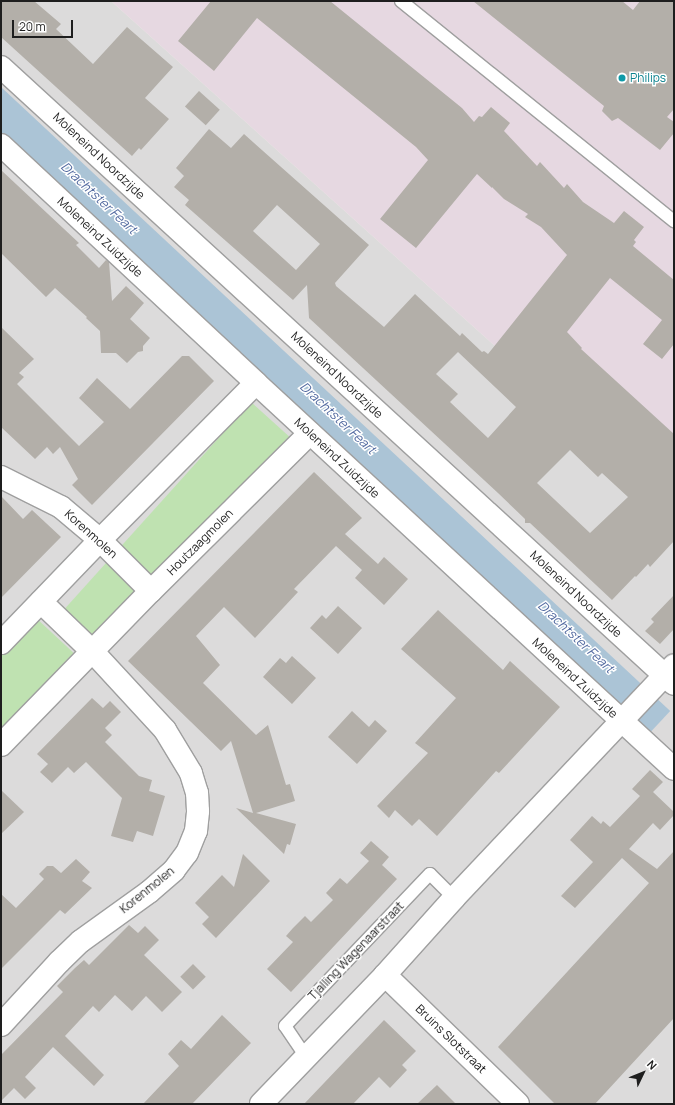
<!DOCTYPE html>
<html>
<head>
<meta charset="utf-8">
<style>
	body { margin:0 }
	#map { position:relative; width:675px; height:1105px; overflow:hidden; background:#eeede6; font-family:Manrope,sans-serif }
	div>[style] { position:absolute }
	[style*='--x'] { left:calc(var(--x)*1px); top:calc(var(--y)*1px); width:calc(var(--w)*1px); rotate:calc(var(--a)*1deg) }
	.residential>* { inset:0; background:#dcdbdb }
	.industrial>* { inset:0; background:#e6d8e1 }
	.grass>* { inset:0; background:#bfe2b1; transform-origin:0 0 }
	.water>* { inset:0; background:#abc4d6; transform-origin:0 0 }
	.building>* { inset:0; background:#b3afa9; transform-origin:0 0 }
	.roads { filter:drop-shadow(1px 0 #9f9f9f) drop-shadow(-1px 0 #9f9f9f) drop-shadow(0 1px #9f9f9f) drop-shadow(0 -1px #9f9f9f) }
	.lane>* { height:12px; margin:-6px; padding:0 6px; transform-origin:6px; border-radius:6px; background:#fff }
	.street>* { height:22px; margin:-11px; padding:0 11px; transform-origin:11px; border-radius:11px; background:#fff }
	.dots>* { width:11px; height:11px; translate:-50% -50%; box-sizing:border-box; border:2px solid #fff; border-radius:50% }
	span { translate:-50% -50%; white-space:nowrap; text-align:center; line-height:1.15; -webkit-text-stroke:3px #fff; paint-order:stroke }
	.culture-label { font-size:12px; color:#0d838f }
	.left { translate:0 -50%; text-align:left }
	.street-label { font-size:12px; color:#1e1e1e }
	.water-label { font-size:13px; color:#566da2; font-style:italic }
	.frame { position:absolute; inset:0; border:2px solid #1e1e1e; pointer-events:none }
	.north { position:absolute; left:623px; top:1053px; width:40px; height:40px; -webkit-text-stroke:3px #fff; paint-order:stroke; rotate:47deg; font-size:11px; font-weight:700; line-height:16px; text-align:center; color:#1e1e1e }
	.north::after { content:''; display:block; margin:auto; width:14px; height:18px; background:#1e1e1e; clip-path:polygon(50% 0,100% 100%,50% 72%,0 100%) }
	.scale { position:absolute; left:12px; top:20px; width:61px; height:18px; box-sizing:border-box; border:2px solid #1e1e1e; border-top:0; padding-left:5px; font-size:12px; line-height:14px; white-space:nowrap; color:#1e1e1e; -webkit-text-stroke:3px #fff; paint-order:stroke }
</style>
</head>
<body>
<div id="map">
	<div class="residential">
		<div style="clip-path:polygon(1px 1px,111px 1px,674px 507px,674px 1104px,1px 1104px)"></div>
	</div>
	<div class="industrial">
		<div style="clip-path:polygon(111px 1px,674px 1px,674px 507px)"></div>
	</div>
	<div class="grass">
		<div style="left:251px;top:402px;width:54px;height:279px;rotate:42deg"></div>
		<div style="clip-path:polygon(35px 617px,78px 657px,1px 734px,1px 651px)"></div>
	</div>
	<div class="water">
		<div style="left:1px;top:87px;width:915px;height:40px;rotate:43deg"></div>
	</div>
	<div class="building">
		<div style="clip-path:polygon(1px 1px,34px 1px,61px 24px,56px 29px,93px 64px,127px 27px,173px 67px,145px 98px,169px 119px,141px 150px,139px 148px,132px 156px,1px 37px)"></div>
		<div style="clip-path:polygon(evenodd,211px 1px,330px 1px,462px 108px,474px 122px,479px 116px,482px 117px,491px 107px,510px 123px,504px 131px,537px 166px,540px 162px,564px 188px,567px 184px,583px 202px,614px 223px,624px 211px,644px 227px,634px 240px,636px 242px,633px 246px,674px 280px,674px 344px,662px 359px,643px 344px,662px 320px,610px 278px,567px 332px,582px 348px,581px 349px,674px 434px,674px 541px,650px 567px,648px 564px,636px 577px,635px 576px,612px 600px,530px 523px,525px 523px,525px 519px,498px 493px,309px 318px,307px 285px,293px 300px,185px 205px,189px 200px,174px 187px,184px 176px,176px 168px,209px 129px,231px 148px,244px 134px,369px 245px,335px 283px,336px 286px,384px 327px,415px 294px,460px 336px,462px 333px,482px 352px,484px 351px,488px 354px,567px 255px,541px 227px,525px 217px,528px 214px,504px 199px,492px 187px,492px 188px,477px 174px,416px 248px,380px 219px,428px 160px,416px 147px,257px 18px,214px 71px,178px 41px,211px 1px,277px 205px,320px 244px,296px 270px,253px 231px,277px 205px,211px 1px,458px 352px,516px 407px,488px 438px,450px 402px,458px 394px,436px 374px,458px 352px,211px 1px,570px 450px,598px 477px,602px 473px,628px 497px,590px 533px,537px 483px,570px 450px)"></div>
		<div style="clip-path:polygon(473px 1px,622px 1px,633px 10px,640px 1px,674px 1px,674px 109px,667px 117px,674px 122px,674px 133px,660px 150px,618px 118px,612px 121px,602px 111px,604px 106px)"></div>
		<div style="left:199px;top:91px;width:28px;height:21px;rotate:42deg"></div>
		<div style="clip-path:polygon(1px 170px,79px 243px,76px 245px,99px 268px,106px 260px,109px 262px,112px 301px,126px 286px,144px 303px,130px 319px,150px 338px,143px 346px,143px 351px,138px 352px,127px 363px,116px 353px,101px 353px,100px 331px,86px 318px,87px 317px,55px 288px,46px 297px,1px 253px)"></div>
		<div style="clip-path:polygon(1px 327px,34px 359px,19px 373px,24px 377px,17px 384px,79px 446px,104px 422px,79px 398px,97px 378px,130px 409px,182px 356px,189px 356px,214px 381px,92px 505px,72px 485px,78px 479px,60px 447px,53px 454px,47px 447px,35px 459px,1px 427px)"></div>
		<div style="clip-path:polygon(314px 472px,362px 518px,345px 534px,378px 564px,384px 557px,408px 579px,384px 605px,355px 578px,362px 570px,336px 546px,294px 589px,298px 592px,255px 638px,224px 607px,196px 636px,220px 665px,203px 683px,256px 735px,268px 725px,286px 785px,290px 784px,295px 801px,256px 813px,296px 824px,290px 845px,287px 844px,284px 854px,236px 808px,253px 813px,231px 741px,221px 751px,128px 661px)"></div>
		<div style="clip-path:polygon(1px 496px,23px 519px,32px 510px,61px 537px,1px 598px)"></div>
		<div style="clip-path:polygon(674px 595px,674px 629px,660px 644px,645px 631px,654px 622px,651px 619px)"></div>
		<div style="clip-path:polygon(338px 606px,362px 628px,338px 654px,310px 628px,322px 615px,326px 619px)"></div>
		<div style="clip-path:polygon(438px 610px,503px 670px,510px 661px,560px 707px,499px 773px,496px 771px,437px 836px,419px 819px,412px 826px,395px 810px,389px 818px,377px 806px,428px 753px,415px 743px,456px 698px,401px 649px)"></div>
		<div style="clip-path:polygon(292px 656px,316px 678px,292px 704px,263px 677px,280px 658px,286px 663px)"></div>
		<div style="clip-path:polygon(92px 698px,103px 708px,110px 701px,121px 712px,105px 728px,112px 735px,105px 742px,139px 776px,152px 780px,149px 791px,165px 796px,153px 836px,137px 831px,133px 842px,111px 836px,122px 798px,86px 762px,74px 773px,68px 767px,52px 783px,40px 772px,48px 764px,37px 754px)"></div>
		<div style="clip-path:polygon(352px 711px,369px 727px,375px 720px,387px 731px,357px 764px,328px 737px)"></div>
		<div style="clip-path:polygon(650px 770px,663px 782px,653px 792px,674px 812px,674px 815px,660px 830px,653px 823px,629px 849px,657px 869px,674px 851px,674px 1018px,595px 1104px,555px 1104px,498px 1047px,649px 883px,622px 858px,575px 908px,561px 896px,593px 862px,570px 840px,592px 816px,601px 824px,603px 821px,610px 827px,640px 796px,632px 789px)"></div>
		<div style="clip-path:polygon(1px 790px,24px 812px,1px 834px)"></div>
		<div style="clip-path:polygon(371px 841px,389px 857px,382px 865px,397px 879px,291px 992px,267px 969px,293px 942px,286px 936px,293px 928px,305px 916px,311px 922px,333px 900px,326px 893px,340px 878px,347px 884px,369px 861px,360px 853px)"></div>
		<div style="clip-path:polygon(243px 854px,270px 881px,216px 938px,202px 924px,209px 917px,195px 903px,222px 875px,234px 887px)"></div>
		<div style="clip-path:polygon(76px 859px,90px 872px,82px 881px,92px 888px,65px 914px,60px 910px,1px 969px,1px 894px,16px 908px,44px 879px,39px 874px,47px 866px,53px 866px,61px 873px)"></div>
		<div style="clip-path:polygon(129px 925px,138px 933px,145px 926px,159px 940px,144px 955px,182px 992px,162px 1012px,146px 996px,132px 1011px,115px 995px,99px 1012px,93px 1006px,65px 1036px,104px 1075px,94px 1086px,53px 1047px,25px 1077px,36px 1088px,25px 1099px,14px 1088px,1px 1101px,1px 1055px,63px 992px,57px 986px,75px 968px,84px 960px,89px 965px)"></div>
		<div style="left:193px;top:964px;width:18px;height:18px;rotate:45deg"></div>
		<div style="clip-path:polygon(222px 1015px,251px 1043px,192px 1104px,143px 1104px,179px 1066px,168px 1054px,181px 1040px,191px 1049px)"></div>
		<div style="clip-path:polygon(384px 1020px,416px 1051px,402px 1065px,407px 1070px,390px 1088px,379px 1077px,353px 1104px,304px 1104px)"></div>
		<div style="clip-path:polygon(437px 1085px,456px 1104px,417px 1104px)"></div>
	</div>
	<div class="roads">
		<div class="lane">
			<div style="--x:401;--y:1;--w:351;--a:38.9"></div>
			<div style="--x:306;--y:1057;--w:37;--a:-124"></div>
			<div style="--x:285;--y:1026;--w:210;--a:-46.4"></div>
			<div style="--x:430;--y:874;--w:34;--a:45"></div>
		</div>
		<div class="street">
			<div style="--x:1;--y:67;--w:913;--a:42.51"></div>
			<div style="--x:1;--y:145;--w:349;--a:43"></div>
			<div style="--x:256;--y:383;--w:569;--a:42.72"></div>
			<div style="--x:1;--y:477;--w:67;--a:26.6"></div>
			<div style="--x:61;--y:507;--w:51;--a:40.2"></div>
			<div style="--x:100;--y:540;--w:72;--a:45"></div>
			<div style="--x:1;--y:643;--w:143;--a:-46.1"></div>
			<div style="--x:100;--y:540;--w:221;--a:-45.2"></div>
			<div style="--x:1;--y:745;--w:215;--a:-45.8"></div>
			<div style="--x:151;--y:591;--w:224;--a:-44.8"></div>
			<div style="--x:385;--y:975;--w:185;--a:44.1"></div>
			<div style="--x:1;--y:1025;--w:86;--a:-47.4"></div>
			<div style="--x:59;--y:962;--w:30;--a:-44"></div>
			<div style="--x:81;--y:941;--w:84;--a:-35.8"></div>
			<div style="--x:149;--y:892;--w:33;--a:-41"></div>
			<div style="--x:174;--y:870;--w:21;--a:-53"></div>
			<div style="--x:187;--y:853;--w:24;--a:-68"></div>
			<div style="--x:196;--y:831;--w:20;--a:-84"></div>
			<div style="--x:198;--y:811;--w:18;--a:-93"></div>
			<div style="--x:197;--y:793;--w:21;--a:-107"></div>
			<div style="--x:191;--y:773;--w:50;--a:-121.2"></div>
			<div style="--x:165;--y:730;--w:108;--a:-132.7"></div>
			<div style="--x:92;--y:651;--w:71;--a:-136.1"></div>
			<div style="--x:261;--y:1104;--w:179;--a:-46.1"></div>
			<div style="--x:385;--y:975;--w:103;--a:-48.1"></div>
			<div style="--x:454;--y:898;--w:320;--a:-46.6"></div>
		</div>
	</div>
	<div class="dots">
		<div style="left:622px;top:78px;background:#0f9aa8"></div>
	</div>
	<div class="culture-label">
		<span class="left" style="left:630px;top:78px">Philips</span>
	</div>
	<div class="street-label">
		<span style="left:99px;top:156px;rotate:43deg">Moleneind Noordzijde</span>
		<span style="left:100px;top:237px;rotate:43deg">Moleneind Zuidzijde</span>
		<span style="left:337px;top:375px;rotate:43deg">Moleneind Noordzijde</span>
		<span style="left:337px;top:458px;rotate:43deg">Moleneind Zuidzijde</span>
		<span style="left:91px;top:534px;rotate:42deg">Korenmolen</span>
		<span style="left:200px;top:542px;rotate:-45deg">Houtzaagmolen</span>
		<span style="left:576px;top:594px;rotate:43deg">Moleneind Noordzijde</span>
		<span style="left:575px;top:678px;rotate:43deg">Moleneind Zuidzijde</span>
		<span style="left:147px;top:890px;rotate:-39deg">Korenmolen</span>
		<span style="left:356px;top:951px;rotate:-46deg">Tjalling Wagenaarstraat</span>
		<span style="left:451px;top:1039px;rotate:44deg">Bruins Slotstraat</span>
	</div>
	<div class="water-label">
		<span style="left:99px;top:198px;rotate:43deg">Drachtster Feart</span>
		<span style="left:338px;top:418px;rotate:43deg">Drachtster Feart</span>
		<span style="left:576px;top:637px;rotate:43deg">Drachtster Feart</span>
	</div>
	<div class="frame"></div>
	<div class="north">N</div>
	<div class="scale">20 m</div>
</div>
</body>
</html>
